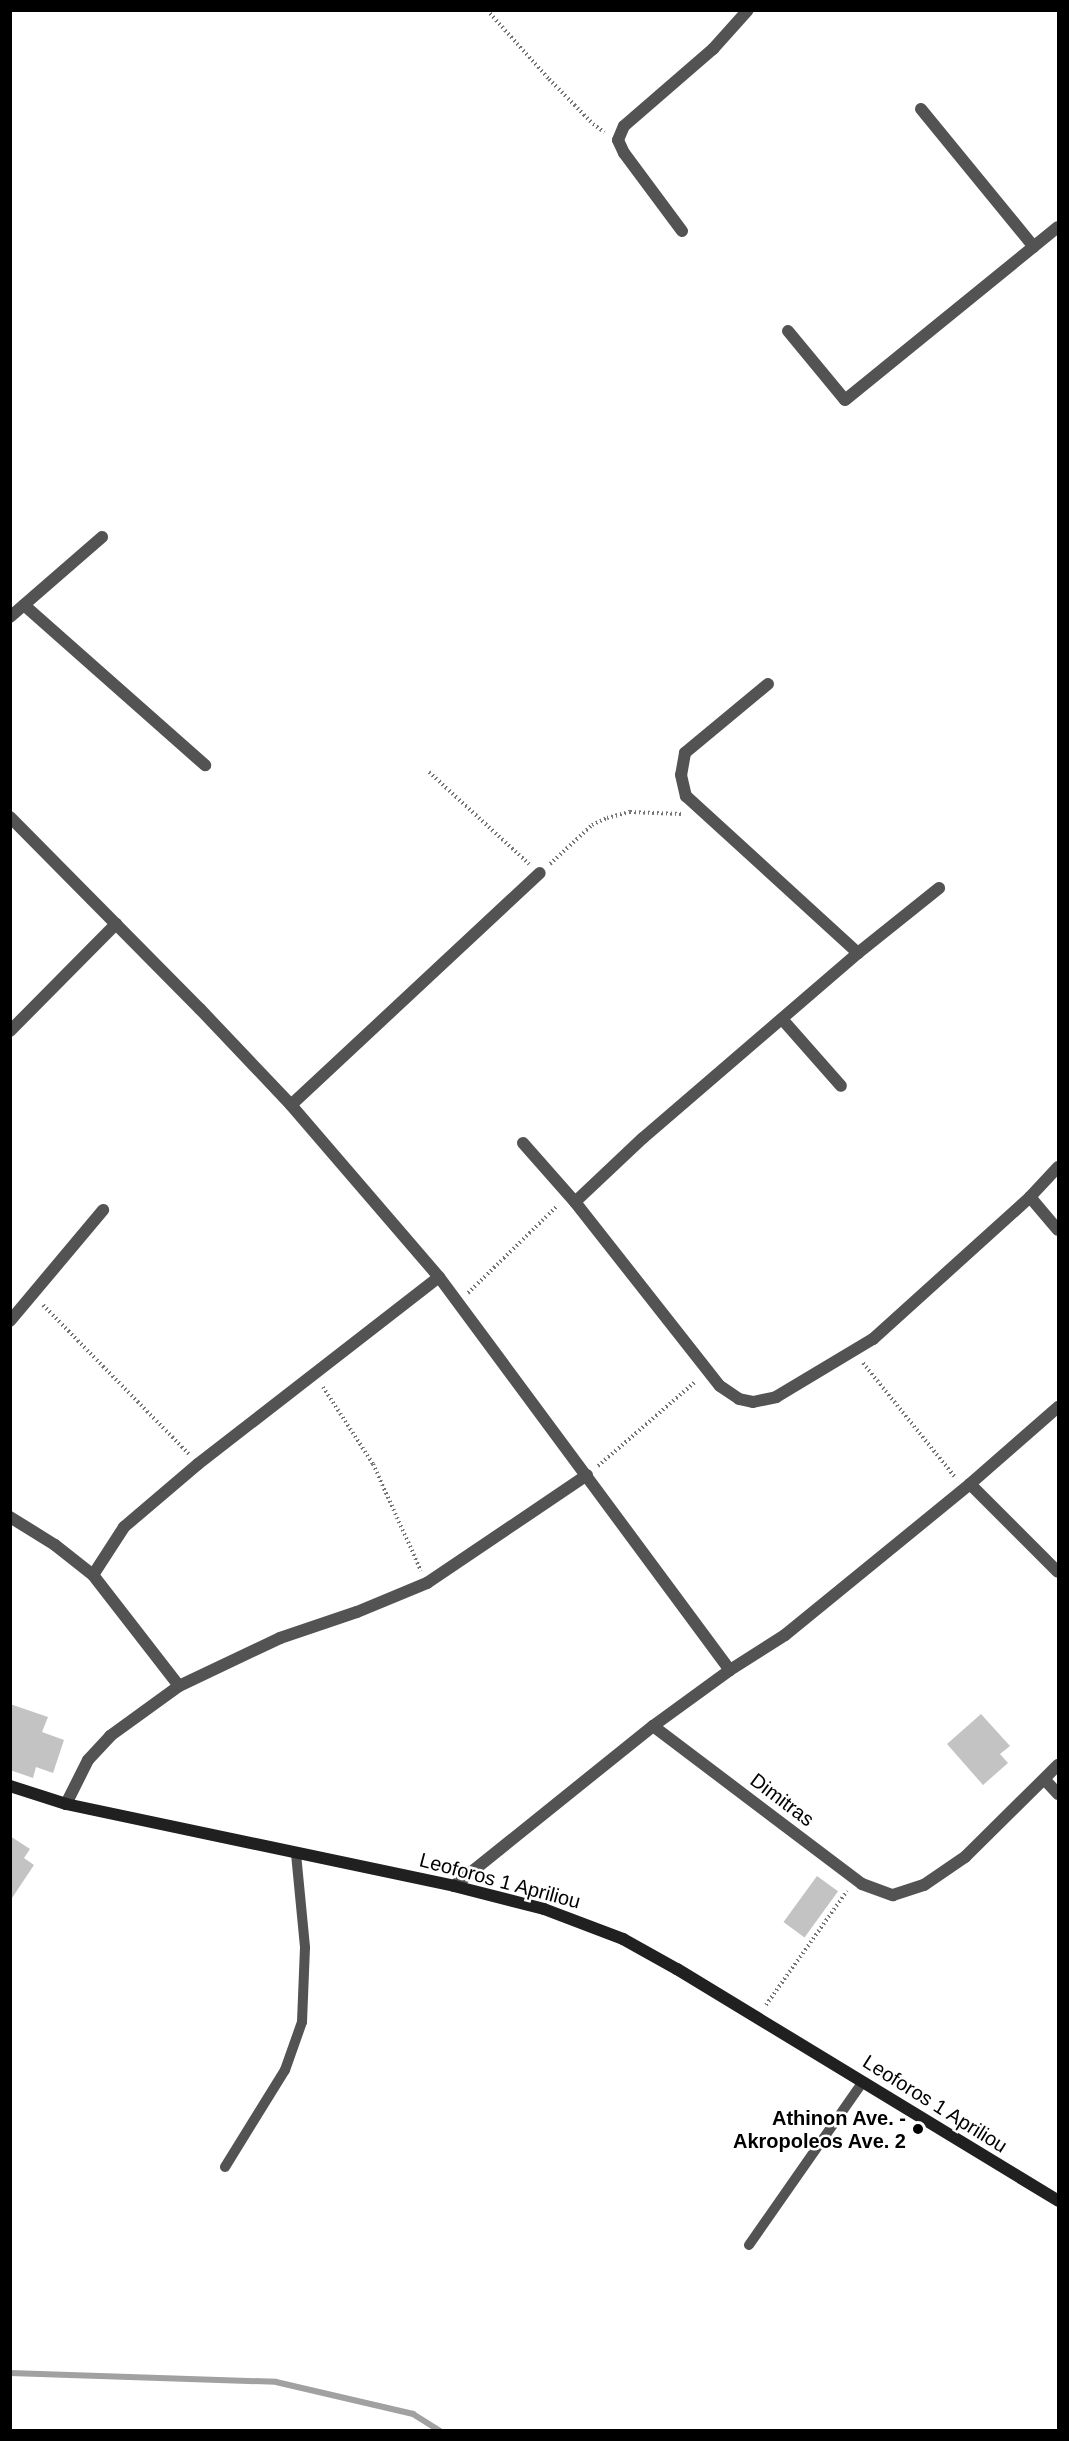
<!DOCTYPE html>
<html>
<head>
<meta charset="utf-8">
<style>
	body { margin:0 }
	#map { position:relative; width:1069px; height:2441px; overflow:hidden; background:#fff; font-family:Helvetica,sans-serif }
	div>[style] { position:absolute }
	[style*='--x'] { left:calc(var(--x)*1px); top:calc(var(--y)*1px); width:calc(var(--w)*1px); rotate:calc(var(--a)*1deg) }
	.stream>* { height:6px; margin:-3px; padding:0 3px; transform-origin:3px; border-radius:3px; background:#a1a1a1 }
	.building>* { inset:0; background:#c3c3c3; transform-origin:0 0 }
	.path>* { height:4px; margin-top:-2px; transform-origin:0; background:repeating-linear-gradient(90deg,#757575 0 1.5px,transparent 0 4.5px) }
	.service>* { height:10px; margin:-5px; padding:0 5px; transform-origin:5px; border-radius:5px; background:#535353 }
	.minor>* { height:12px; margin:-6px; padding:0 6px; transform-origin:6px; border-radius:6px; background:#535353 }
	.tertiary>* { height:12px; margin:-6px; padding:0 6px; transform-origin:6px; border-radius:6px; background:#535353 }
	.secondary>* { height:12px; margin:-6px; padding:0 6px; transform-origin:6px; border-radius:6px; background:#202020 }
	.dots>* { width:16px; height:16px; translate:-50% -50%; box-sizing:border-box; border:3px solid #fff; border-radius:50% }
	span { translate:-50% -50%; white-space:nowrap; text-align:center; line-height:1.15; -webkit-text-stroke:5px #fff; paint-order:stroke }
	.street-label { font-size:20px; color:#000 }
	.poi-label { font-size:20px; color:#000; font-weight:700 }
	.right { translate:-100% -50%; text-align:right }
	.frame { position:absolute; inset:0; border:12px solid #000; pointer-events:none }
</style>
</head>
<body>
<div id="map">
	<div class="stream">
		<div style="--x:10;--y:2373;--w:266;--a:1.9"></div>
		<div style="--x:276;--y:2382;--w:141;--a:13.1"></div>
		<div style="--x:413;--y:2414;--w:31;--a:32"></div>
	</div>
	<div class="building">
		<div style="clip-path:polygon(10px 1704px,48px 1717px,42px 1732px,64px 1740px,53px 1773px,36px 1767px,33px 1778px,10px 1770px)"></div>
		<div style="clip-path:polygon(981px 1714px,1010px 1746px,1000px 1754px,1008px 1763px,983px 1785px,947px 1744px)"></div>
		<div style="clip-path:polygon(10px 1836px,30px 1849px,24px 1858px,34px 1865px,10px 1901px)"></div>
		<div style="left:817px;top:1876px;width:26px;height:57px;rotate:36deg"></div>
	</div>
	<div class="path">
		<div style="--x:487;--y:10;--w:93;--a:48.1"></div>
		<div style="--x:549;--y:79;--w:63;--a:45.6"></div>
		<div style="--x:593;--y:124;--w:14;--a:36"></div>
		<div style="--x:429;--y:772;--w:136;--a:42.6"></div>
		<div style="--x:550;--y:864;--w:57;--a:-42.9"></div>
		<div style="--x:592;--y:825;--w:17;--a:-25"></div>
		<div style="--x:607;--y:818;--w:24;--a:-15"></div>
		<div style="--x:630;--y:812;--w:51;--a:2.2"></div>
		<div style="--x:468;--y:1293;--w:124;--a:-44.3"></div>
		<div style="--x:43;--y:1305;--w:209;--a:45.6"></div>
		<div style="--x:863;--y:1363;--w:146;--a:51.1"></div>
		<div style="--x:323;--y:1387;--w:92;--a:57"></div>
		<div style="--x:373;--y:1464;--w:117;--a:65.8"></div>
		<div style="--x:598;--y:1466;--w:130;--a:-40.9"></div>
		<div style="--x:766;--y:2005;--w:140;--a:-54.6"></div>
	</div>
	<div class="service">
		<div style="--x:225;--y:2167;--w:114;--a:-58.3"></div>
		<div style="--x:285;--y:2070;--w:51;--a:-70.5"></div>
		<div style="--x:302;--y:2022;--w:75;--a:-87.7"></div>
		<div style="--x:305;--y:1947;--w:94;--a:-95.5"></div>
		<div style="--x:749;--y:2245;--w:198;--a:-55.1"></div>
	</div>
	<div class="minor">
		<div style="--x:921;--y:109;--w:178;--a:50.7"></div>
		<div style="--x:682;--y:231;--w:97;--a:-126.6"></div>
		<div style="--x:624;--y:153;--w:14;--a:-115"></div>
		<div style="--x:618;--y:140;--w:15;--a:-67"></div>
		<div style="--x:624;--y:126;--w:118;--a:-40.9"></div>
		<div style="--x:713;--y:49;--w:52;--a:-48.1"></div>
		<div style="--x:788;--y:331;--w:89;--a:50.4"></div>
		<div style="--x:845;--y:400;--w:274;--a:-39.1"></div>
		<div style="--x:24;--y:605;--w:242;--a:41.5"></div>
		<div style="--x:10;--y:617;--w:122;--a:-41"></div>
		<div style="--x:768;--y:684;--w:108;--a:140.3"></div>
		<div style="--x:685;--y:753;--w:22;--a:100"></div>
		<div style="--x:681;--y:775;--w:22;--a:77"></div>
		<div style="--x:686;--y:796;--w:233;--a:42.4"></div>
		<div style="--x:10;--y:817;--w:270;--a:45.3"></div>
		<div style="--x:200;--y:1009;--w:132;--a:46.5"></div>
		<div style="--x:291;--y:1105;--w:227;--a:49.3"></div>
		<div style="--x:439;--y:1277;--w:489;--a:53.5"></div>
		<div style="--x:782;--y:1019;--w:89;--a:48.6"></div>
		<div style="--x:10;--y:1031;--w:151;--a:-45.3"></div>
		<div style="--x:291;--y:1105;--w:340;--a:-43"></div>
		<div style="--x:523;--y:1143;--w:79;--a:48.6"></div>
		<div style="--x:575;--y:1202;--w:234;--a:51.8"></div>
		<div style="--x:720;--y:1386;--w:23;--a:34"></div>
		<div style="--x:739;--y:1399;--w:14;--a:12"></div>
		<div style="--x:753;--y:1402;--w:24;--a:-12"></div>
		<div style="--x:776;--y:1397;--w:113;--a:-30.9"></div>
		<div style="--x:873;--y:1339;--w:212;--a:-42.1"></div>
		<div style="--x:1030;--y:1197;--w:41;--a:-47"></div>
		<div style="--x:1030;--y:1197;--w:43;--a:49.7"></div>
		<div style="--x:575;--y:1202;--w:93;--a:-43.3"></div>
		<div style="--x:643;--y:1138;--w:284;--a:-40.7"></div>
		<div style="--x:858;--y:953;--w:104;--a:-38.7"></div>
		<div style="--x:10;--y:1321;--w:145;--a:-50"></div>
		<div style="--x:970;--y:1484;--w:124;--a:45"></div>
		<div style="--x:10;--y:1517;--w:53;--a:31.9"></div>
		<div style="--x:55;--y:1545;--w:48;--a:38.3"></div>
		<div style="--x:93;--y:1575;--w:140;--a:52.2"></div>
		<div style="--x:93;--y:1575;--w:57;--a:-57.1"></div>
		<div style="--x:124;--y:1527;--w:97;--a:-40.4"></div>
		<div style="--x:198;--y:1464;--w:305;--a:-37.8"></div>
		<div style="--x:653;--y:1726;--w:262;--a:37.1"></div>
		<div style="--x:862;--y:1884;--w:33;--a:20"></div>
		<div style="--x:893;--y:1895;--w:33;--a:-18"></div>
		<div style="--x:924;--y:1885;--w:50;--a:-34.3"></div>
		<div style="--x:965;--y:1857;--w:131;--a:-44.7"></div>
		<div style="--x:1045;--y:1780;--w:19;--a:47"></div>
		<div style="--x:66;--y:1804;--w:49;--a:-63.4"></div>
		<div style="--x:88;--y:1760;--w:33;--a:-47"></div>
		<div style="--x:110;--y:1736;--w:85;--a:-35.9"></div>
		<div style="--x:179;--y:1686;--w:112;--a:-25.4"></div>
		<div style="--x:280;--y:1638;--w:81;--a:-18.7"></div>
		<div style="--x:357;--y:1612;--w:76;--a:-22.5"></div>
		<div style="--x:427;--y:1583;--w:193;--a:-34"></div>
	</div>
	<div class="tertiary">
		<div style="--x:454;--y:1886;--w:255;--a:-38.8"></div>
		<div style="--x:653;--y:1726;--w:95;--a:-36"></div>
		<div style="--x:730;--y:1670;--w:65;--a:-32.5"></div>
		<div style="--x:785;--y:1635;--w:239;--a:-39.2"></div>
		<div style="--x:970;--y:1484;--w:117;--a:-41.2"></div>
	</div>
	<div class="secondary">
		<div style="--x:10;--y:1786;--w:59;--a:17.8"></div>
		<div style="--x:66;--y:1804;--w:397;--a:11.9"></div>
		<div style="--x:454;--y:1886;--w:93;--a:14.3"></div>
		<div style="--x:544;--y:1909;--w:85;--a:20.8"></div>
		<div style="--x:623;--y:1939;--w:62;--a:29.1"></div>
		<div style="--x:677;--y:1969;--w:446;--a:31.3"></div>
	</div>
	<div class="dots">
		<div style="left:918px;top:2129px;background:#000"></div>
	</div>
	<div class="street-label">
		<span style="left:782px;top:1800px;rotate:37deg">Dimitras</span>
		<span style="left:500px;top:1881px;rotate:15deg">Leoforos 1 Apriliou</span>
		<span style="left:935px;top:2104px;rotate:32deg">Leoforos 1 Apriliou</span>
	</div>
	<div class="poi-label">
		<span class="right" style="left:906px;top:2130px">Athinon Ave. -<br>Akropoleos Ave. 2</span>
	</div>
	<div class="frame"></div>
</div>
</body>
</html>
